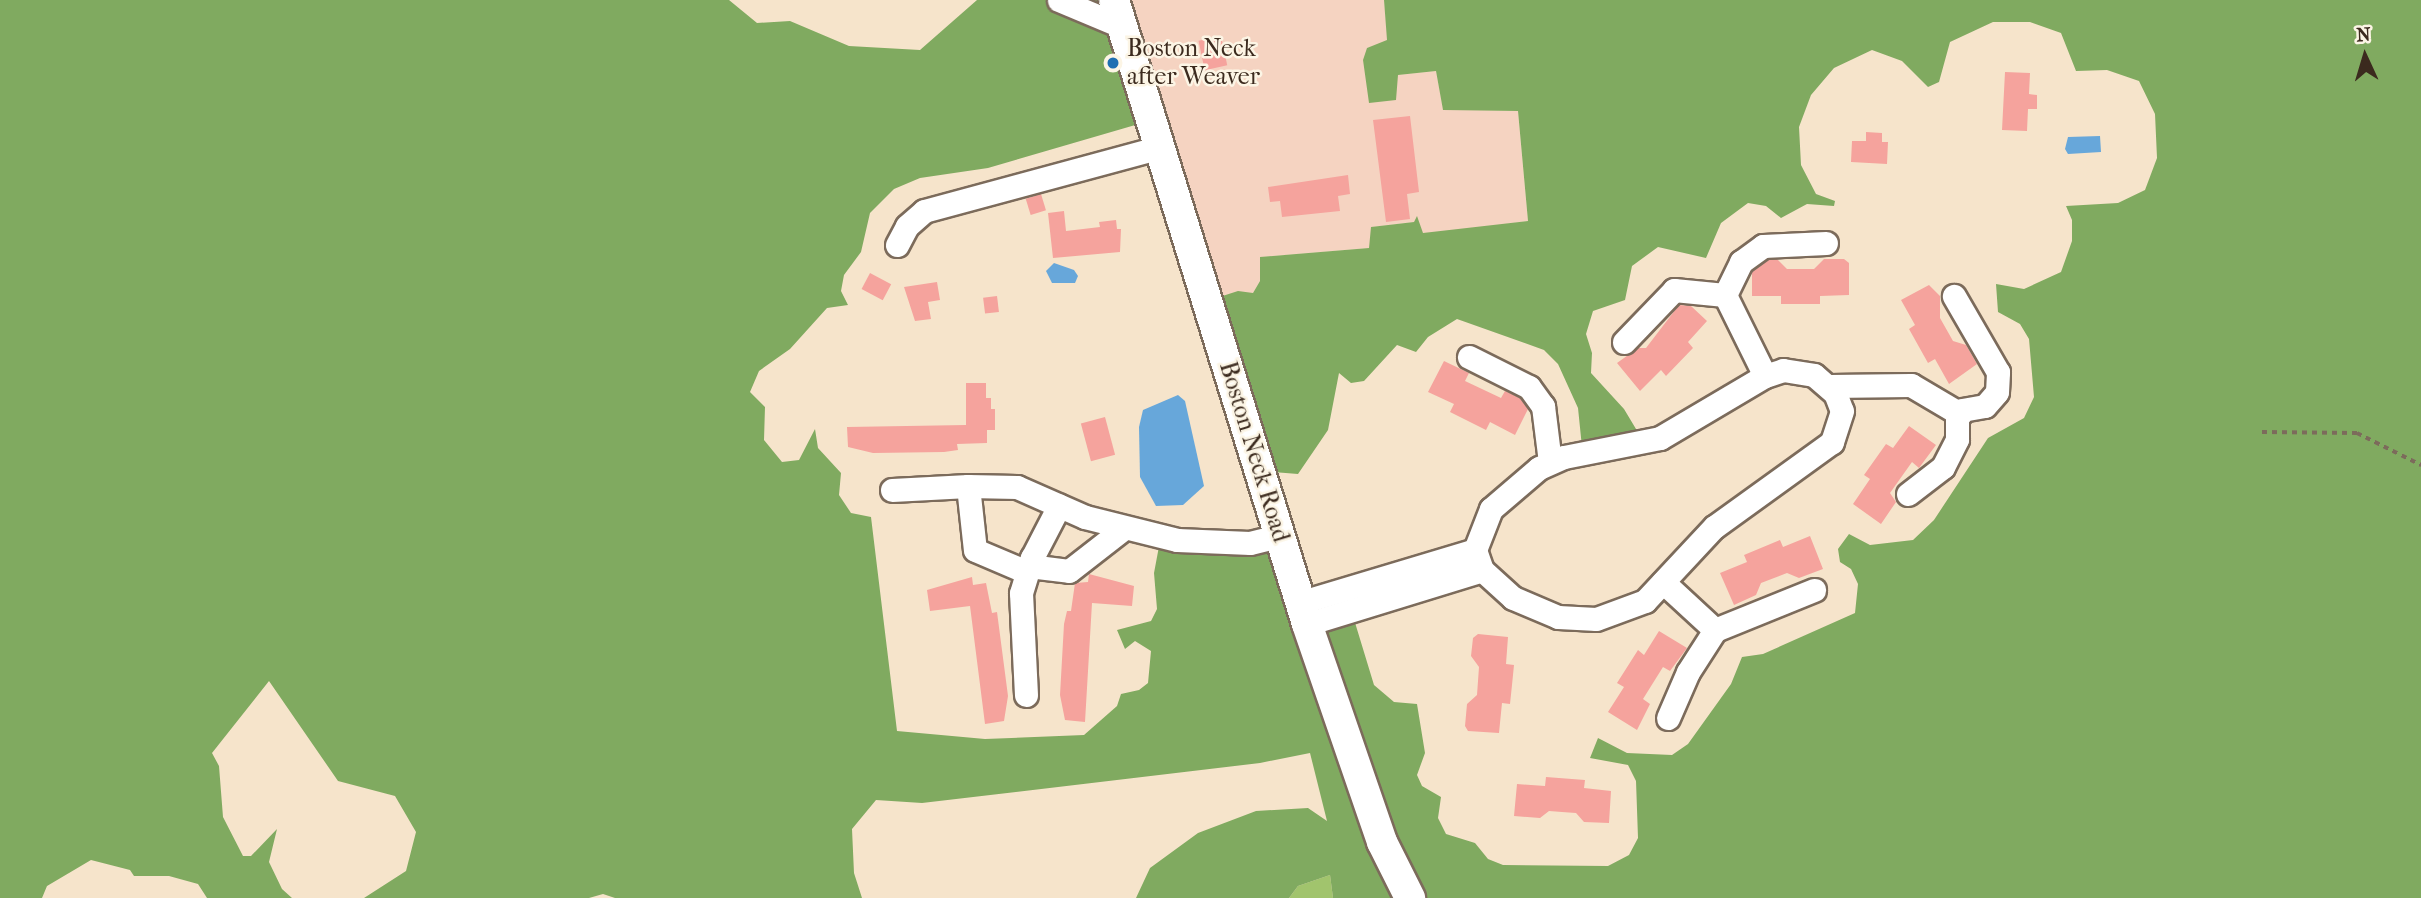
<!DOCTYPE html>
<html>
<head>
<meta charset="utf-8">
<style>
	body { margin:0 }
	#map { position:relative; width:2421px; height:898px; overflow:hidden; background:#f6e4cb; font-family:"IM FELL French Canon",serif }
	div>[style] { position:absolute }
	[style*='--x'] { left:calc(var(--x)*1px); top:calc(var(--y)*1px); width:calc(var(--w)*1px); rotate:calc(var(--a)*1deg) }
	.built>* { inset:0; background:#f5d3c1 }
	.green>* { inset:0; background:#a1c46d }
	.forest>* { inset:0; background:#80aa60 }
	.water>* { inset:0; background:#67a7da }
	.building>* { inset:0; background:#f5a39d; transform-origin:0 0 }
	.path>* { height:3.5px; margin-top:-1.75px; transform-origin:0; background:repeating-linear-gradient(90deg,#7c6b5b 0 5px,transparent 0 10px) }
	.roads { filter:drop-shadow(2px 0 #7c6b5b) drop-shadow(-2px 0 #7c6b5b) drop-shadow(0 2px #7c6b5b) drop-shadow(0 -2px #7c6b5b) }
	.minor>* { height:23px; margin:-11.5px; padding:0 11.5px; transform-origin:11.5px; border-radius:11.5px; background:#fff }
	.major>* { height:30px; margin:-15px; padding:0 15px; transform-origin:15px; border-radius:15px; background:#fff }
	.dots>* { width:19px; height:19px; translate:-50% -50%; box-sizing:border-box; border:4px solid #fcf5e5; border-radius:50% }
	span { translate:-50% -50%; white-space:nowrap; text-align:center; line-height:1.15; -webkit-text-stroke:5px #fcf5e5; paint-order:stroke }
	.poi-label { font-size:24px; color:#3b2a1e }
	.left { translate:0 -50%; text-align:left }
	.street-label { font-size:24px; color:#3b2a1e }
	.north { position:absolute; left:2330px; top:21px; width:70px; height:70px; -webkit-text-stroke:5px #fcf5e5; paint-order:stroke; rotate:356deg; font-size:19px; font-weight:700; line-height:28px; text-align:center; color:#3b2a1e }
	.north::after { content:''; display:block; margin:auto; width:24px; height:32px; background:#3b2a1e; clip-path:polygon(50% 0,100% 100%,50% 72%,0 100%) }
</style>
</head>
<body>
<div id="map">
	<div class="built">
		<div style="clip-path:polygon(1113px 0,1384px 0,1388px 41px,1367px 48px,1398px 75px,1436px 71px,1443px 109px,1518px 111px,1528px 221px,1442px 233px,1423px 233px,1414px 222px,1372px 227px,1369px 248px,1261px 257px,1260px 281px,1253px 293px,1206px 302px)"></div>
	</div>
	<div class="green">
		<div style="clip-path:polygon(1330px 875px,1333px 898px,1289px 898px,1298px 886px)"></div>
	</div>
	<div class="forest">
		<div style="clip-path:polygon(0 0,729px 0,757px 23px,790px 21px,849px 46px,920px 50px,977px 0,1113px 0,1149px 121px,988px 168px,920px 178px,894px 189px,870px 213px,861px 252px,844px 275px,841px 291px,848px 305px,827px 308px,790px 349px,759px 371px,750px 392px,765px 407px,764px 440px,782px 462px,799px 460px,815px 429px,818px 448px,841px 473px,839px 495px,851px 513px,871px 517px,897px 731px,985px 739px,1084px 735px,1117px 706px,1121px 694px,1139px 690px,1148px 683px,1151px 651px,1135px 641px,1125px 649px,1117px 630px,1151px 621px,1157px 609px,1154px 573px,1160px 541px,1275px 538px,1300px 610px,1353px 616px,1374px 685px,1394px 702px,1417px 704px,1425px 753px,1417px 775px,1422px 786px,1441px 797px,1438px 818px,1446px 834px,1475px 843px,1488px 859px,1503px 865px,1608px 866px,1629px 855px,1638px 838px,1636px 781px,1628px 765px,1590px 758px,1598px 738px,1627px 753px,1672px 755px,1688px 744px,1731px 684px,1742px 657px,1763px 654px,1855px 613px,1858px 584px,1851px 569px,1840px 562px,1838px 549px,1849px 534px,1870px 545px,1913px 540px,1934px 520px,1988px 438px,2024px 418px,2034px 397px,2029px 339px,2020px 324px,1998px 312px,1996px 284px,2024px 289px,2061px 272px,2072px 241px,2072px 220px,2066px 206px,2118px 203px,2145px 190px,2157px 158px,2155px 114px,2139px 81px,2107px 70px,2076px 71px,2061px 33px,2030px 22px,1993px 22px,1950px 42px,1939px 82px,1928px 87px,1902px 61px,1872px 50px,1834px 68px,1811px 95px,1799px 127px,1801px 165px,1816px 194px,1835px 201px,1834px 206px,1807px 204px,1781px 218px,1766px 206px,1748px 203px,1721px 223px,1706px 258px,1658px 247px,1632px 266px,1625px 300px,1593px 311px,1586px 334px,1592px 353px,1591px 373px,1624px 409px,1645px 444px,1583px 457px,1578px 408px,1558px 364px,1544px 350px,1457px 319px,1428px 337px,1416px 352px,1397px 345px,1364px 381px,1351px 383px,1339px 373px,1328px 430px,1298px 474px,1261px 471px,1207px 301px,1238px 291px,1253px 293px,1260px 281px,1260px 257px,1369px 248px,1371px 227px,1414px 222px,1417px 216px,1423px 233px,1528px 221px,1518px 111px,1443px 110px,1436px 71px,1398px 75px,1396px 100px,1369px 103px,1363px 60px,1367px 48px,1387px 40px,1384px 0,2421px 0,2421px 898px,1333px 898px,1330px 875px,1298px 886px,1289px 898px,1136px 898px,1150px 868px,1198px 833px,1256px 811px,1308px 808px,1327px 821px,1310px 753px,1260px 763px,922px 803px,876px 800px,852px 829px,854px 873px,862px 898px,615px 898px,603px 894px,589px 898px,364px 898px,406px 871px,416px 832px,395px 796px,338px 781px,269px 681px,212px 753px,219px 766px,223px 817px,243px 856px,251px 856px,277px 829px,269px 862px,282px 889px,292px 898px,207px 898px,198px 884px,169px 876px,134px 876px,130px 870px,91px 860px,47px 886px,42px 898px,0 898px)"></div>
	</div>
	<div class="water">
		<div style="clip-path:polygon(2100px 136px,2101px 152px,2068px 154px,2065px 149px,2068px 137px)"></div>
		<div style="clip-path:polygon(1054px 263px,1074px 270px,1078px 276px,1075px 283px,1052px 283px,1046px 271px)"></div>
		<div style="clip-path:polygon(1178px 395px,1185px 401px,1204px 486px,1183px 505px,1156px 506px,1140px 477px,1139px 427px,1143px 410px)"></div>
	</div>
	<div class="building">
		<div style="left:1221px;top:36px;width:30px;height:23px;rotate:78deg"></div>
		<div style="clip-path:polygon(2005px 72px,2030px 73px,2029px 94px,2037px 95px,2037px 109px,2028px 109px,2027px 131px,2002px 130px)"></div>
		<div style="clip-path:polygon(1410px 116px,1419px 192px,1407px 194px,1410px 219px,1386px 222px,1373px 120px)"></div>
		<div style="clip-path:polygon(1866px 132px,1882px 133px,1882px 142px,1888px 142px,1887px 164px,1851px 162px,1852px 141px,1866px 141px)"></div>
		<div style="clip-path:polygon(1348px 175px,1350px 194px,1338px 196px,1340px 211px,1282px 217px,1280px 201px,1270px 202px,1268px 187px)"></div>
		<div style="left:1041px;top:194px;width:17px;height:16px;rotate:73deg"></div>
		<div style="clip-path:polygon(1064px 211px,1066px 231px,1100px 227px,1099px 222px,1116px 220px,1117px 229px,1121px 229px,1120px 252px,1053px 258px,1048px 213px)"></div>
		<div style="clip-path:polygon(1777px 259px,1787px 269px,1814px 269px,1824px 259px,1844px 259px,1849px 263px,1849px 295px,1820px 296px,1820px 304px,1781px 304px,1781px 296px,1752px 296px,1752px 271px,1768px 260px)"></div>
		<div style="left:870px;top:273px;width:24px;height:18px;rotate:28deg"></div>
		<div style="clip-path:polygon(937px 282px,940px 300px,928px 302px,931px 319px,915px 321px,904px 287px)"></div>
		<div style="clip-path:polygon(1929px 285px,1940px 296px,1940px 318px,1953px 341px,1966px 345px,1977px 364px,1949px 384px,1935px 359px,1928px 363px,1909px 329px,1915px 325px,1901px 300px)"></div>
		<div style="left:997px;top:296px;width:16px;height:14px;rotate:83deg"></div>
		<div style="clip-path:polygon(1679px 305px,1691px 306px,1707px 321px,1688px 342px,1693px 348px,1666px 376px,1661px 370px,1640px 391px,1617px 363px,1638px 348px,1646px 348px)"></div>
		<div style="clip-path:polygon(1444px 361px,1469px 373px,1465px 381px,1501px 398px,1505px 391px,1520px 398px,1528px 409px,1515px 435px,1490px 422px,1486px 430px,1450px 412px,1454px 404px,1428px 392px)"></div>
		<div style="clip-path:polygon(966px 383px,986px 383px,986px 398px,991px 398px,991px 409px,995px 409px,995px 430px,987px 430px,987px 443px,957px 444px,958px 450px,944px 452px,873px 453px,848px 447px,847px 427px,966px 425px)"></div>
		<div style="left:1105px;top:417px;width:39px;height:25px;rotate:75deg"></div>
		<div style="clip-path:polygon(1909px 426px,1936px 445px,1919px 468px,1912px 462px,1890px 493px,1896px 502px,1881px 524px,1853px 504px,1870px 479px,1864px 475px,1886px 444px,1893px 448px)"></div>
		<div style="clip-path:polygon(1810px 536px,1823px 569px,1799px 578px,1787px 573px,1761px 583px,1756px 595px,1734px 605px,1720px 573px,1747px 562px,1744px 555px,1780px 540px,1783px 547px)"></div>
		<div style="clip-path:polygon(1089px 574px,1134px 586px,1132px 606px,1092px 603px,1085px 722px,1065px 720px,1060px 695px,1064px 624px,1067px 611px,1071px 611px,1075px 583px,1088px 582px)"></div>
		<div style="clip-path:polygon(972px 577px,973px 585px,986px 583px,992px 613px,997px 612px,1008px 696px,1004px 721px,985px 724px,970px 606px,930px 611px,927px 590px)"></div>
		<div style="clip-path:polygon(1659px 631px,1687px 648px,1670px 671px,1663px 667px,1643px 699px,1650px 704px,1637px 730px,1608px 712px,1624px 687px,1617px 683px,1638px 650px,1644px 655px)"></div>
		<div style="clip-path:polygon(1478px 634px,1508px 637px,1506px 664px,1514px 665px,1512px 685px,1510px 704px,1502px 703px,1499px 733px,1468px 731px,1465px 726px,1467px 704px,1477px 695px,1479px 667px,1471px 656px,1473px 638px)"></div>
		<div style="clip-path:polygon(1546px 777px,1585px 780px,1584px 788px,1611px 791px,1609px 823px,1584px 822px,1576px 813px,1562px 812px,1549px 811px,1540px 818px,1514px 816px,1517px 784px,1545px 786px)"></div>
	</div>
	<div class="path">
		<div style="--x:2262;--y:432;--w:95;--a:0.6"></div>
		<div style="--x:2357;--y:433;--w:72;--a:26.6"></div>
	</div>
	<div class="roads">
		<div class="minor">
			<div style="--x:1059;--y:0;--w:67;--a:22.8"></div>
			<div style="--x:897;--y:245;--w:21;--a:-62"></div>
			<div style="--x:907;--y:226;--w:23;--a:-41"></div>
			<div style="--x:924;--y:211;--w:242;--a:-15.1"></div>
			<div style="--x:1725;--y:295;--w:90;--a:63.7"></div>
			<div style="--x:1624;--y:342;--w:72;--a:-46.1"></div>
			<div style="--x:1674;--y:290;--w:51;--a:5.6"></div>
			<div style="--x:1725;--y:295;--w:37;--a:-64"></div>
			<div style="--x:1741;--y:262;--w:27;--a:-36"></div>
			<div style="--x:1763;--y:246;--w:63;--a:-2.7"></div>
			<div style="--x:1469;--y:357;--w:67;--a:26.6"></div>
			<div style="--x:1529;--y:387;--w:24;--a:54"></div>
			<div style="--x:1543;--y:406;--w:56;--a:82.9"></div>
			<div style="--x:1783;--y:370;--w:31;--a:9"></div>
			<div style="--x:1814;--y:375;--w:28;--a:41"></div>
			<div style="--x:1835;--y:393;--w:19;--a:69"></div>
			<div style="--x:1842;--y:411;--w:33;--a:108"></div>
			<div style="--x:1832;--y:442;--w:145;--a:144.2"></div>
			<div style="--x:1714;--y:527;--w:101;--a:133"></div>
			<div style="--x:1645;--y:601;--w:52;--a:159.8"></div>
			<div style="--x:1596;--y:619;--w:38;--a:-177"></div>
			<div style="--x:1558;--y:617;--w:49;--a:-157.1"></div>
			<div style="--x:1513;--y:598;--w:42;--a:-137.9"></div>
			<div style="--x:1482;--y:570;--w:21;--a:-109"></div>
			<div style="--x:1475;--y:550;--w:44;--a:-68.7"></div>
			<div style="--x:1491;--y:509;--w:63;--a:-40.5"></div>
			<div style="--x:1539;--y:468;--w:27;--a:-24"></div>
			<div style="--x:1564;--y:457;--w:98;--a:-11.2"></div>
			<div style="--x:1660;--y:438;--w:122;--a:-30.6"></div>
			<div style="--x:1765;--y:376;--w:19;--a:-18"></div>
			<div style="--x:1830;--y:386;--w:81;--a:-0.7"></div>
			<div style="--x:1911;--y:385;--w:57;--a:30.6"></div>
			<div style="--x:968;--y:486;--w:49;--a:1.2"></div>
			<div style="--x:1017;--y:487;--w:74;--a:23.8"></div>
			<div style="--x:1085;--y:517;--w:95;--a:14"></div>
			<div style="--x:1177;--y:540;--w:73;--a:2.4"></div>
			<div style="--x:1250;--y:543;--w:30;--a:-14"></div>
			<div style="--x:892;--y:490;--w:76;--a:-3"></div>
			<div style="--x:968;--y:486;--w:64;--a:83.8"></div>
			<div style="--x:975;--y:550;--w:56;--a:22.9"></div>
			<div style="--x:1908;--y:494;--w:44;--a:-37.6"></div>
			<div style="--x:1943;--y:467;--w:31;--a:-63"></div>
			<div style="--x:1957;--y:439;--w:20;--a:-90"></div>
			<div style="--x:1957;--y:419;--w:10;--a:-61"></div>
			<div style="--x:1962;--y:410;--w:23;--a:-10"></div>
			<div style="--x:1985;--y:406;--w:18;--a:-49"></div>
			<div style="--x:1997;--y:392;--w:20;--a:-87"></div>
			<div style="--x:1998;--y:372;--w:88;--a:-120.1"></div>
			<div style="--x:1029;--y:566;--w:40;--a:7.1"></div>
			<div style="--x:1069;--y:571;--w:68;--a:-37.9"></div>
			<div style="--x:1663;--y:582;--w:71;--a:42.7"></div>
			<div style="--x:1302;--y:602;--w:181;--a:-16.7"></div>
			<div style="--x:1307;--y:624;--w:183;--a:-17.1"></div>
			<div style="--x:1026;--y:695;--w:102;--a:-92.8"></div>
			<div style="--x:1021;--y:593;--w:37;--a:-73"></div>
			<div style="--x:1032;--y:558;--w:59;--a:-62.6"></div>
			<div style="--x:1668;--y:718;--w:50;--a:-66.5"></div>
			<div style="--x:1688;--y:672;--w:50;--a:-57.3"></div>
			<div style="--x:1715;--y:630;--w:107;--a:-22"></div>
		</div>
		<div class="major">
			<div style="--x:1114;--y:0;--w:653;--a:72.81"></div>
			<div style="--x:1307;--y:624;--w:231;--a:71"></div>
			<div style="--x:1382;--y:842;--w:63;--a:63.4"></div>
		</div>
	</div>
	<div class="dots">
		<div style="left:1113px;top:63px;background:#1f6fb2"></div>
	</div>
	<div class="poi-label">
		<span class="left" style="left:1127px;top:63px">Boston Neck<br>after Weaver</span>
	</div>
	<div class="street-label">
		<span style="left:1254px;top:452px;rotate:73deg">Boston Neck Road</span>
	</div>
	<div class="north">N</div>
</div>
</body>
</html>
